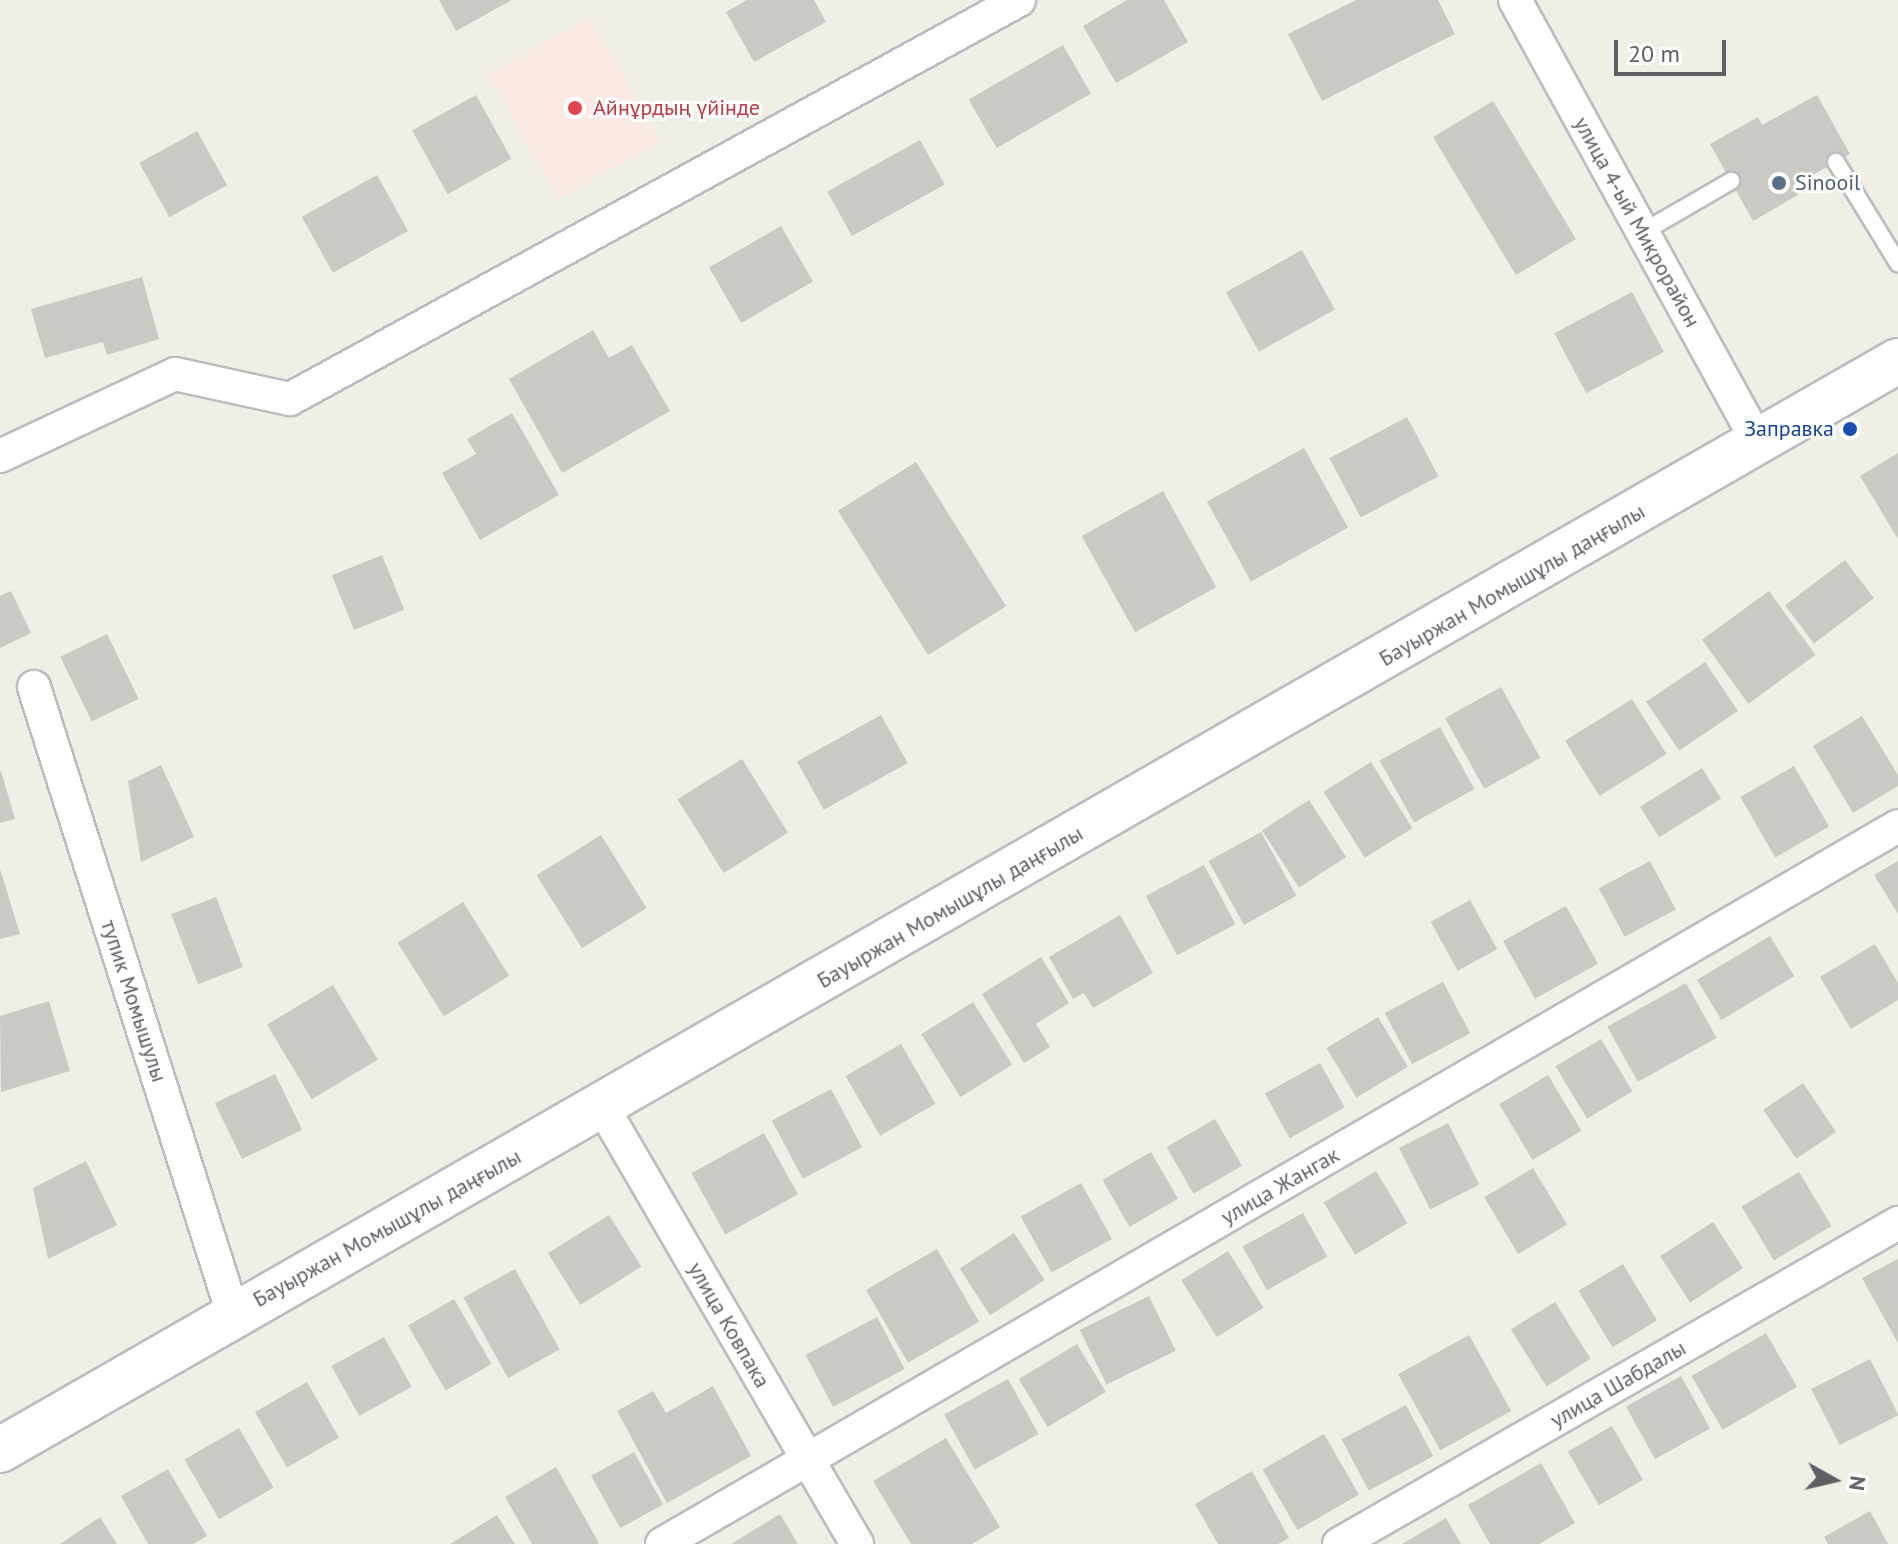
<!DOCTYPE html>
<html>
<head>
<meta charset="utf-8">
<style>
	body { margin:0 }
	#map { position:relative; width:1898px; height:1544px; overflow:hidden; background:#efefe6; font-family:"PT Sans",sans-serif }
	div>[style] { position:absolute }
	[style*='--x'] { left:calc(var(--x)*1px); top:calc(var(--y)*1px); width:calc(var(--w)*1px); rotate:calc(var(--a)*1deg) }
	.medical>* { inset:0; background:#fbe9e4; transform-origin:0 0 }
	.building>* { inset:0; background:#cbc9c3; transform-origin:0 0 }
	.roads { filter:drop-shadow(2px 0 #bbbcc1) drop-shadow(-2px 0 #bbbcc1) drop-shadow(0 2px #bbbcc1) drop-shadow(0 -2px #bbbcc1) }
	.lane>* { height:16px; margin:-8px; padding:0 8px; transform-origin:8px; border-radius:8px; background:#fff }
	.street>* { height:32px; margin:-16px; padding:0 16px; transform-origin:16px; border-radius:16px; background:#fff }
	.secondary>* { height:44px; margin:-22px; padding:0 22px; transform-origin:22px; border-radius:22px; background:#fff }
	.dots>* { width:22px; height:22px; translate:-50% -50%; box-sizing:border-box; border:4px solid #fff; border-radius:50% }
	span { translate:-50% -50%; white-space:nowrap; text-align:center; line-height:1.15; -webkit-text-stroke:6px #fff; paint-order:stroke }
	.health-label { font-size:22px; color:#be3a42 }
	.left { translate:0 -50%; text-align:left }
	.service-label { font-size:22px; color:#4e5e75 }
	.street-label { font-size:22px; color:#5e6066 }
	.transit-label { font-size:22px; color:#164399 }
	.right { translate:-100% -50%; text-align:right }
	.north { position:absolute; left:1794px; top:1440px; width:80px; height:80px; -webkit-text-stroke:6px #fff; paint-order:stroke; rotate:98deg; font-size:22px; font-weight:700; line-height:32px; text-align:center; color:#5e6066 }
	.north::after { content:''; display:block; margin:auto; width:28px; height:36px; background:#5e6066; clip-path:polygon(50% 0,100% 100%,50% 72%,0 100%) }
	.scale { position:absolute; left:1614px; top:40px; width:112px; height:36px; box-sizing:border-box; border:4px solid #5e6066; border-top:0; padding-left:10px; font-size:24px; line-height:28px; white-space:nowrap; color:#5e6066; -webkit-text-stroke:6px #fff; paint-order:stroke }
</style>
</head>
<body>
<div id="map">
	<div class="medical">
		<div style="left:591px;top:17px;width:143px;height:117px;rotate:61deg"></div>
	</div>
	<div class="building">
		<div style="clip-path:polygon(439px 0,512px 0,456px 31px)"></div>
		<div style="clip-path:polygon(747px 0,814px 0,826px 22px,754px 62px,726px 12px)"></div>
		<div style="clip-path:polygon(1127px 0,1164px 0,1188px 42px,1116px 83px,1083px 26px)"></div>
		<div style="clip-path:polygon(1356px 0,1438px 0,1455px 34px,1322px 101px,1288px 34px)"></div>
		<div style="left:1063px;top:45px;width:56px;height:109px;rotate:60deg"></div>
		<div style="left:476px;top:95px;width:73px;height:73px;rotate:61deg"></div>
		<div style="clip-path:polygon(1817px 95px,1850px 154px,1793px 186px,1798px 195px,1753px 221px,1710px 144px,1758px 117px,1762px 125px)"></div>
		<div style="left:1493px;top:101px;width:161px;height:70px;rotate:59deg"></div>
		<div style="left:197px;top:131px;width:62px;height:66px;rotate:61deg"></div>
		<div style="left:920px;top:140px;width:51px;height:106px;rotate:61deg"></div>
		<div style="left:377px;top:175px;width:64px;height:86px;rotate:61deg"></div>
		<div style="left:781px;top:226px;width:64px;height:83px;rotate:60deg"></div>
		<div style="left:1302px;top:250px;width:68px;height:87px;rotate:61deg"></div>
		<div style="clip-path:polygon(142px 277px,159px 339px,107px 355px,103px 342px,45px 358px,31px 309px)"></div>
		<div style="left:1632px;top:292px;width:68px;height:88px;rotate:62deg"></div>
		<div style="clip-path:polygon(593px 330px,609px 358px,632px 345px,670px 411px,562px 473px,509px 379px)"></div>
		<div style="clip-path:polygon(512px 413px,559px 495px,480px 540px,442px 473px,476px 454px,467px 439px)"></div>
		<div style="left:1407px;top:417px;width:67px;height:88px;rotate:62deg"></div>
		<div style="left:1304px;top:448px;width:91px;height:111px;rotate:61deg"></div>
		<div style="clip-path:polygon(1898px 453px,1898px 539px,1860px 476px)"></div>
		<div style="left:916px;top:462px;width:170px;height:92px;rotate:58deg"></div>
		<div style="left:1163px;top:491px;width:110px;height:93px;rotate:61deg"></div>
		<div style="left:382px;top:555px;width:59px;height:54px;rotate:68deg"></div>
		<div style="left:1845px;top:560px;width:48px;height:75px;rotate:53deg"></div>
		<div style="clip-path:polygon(11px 591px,31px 633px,0 648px,0 596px)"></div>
		<div style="left:1769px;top:591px;width:79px;height:83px;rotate:54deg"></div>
		<div style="left:107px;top:634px;width:72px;height:52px;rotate:64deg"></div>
		<div style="left:1705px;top:662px;width:59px;height:71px;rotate:56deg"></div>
		<div style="left:1501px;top:687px;width:81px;height:64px;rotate:61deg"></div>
		<div style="left:1632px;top:699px;width:65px;height:79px;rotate:58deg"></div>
		<div style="left:881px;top:715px;width:55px;height:96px;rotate:61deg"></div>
		<div style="clip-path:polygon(1862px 716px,1898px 775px,1898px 786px,1853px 813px,1813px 746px)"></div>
		<div style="left:1440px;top:727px;width:71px;height:69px;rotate:61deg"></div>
		<div style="left:742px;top:759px;width:87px;height:76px;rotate:58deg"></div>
		<div style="left:1371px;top:762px;width:78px;height:56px;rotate:58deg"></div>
		<div style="clip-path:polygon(161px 765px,194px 837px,141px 862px,128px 781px)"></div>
		<div style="left:1794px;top:766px;width:70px;height:62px;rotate:60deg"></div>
		<div style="left:1702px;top:768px;width:36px;height:73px;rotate:58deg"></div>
		<div style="clip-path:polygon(1px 771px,15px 819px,0 823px,0 772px)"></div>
		<div style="left:1309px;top:800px;width:68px;height:56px;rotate:57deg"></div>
		<div style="left:1261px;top:832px;width:73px;height:60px;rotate:61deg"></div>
		<div style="left:601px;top:835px;width:86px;height:76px;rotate:58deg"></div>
		<div style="left:1650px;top:861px;width:55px;height:58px;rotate:62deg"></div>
		<div style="clip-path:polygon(1898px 861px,1898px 914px,1874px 875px)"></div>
		<div style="left:1204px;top:865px;width:67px;height:66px;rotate:62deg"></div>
		<div style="clip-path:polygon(0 869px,20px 934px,0 939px)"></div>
		<div style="left:216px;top:897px;width:75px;height:48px;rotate:69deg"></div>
		<div style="left:1470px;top:900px;width:56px;height:45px;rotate:61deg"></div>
		<div style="left:463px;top:902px;width:87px;height:77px;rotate:58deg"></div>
		<div style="left:1566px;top:906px;width:66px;height:72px;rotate:61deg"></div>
		<div style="clip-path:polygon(1120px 915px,1153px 973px,1093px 1008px,1084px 993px,1073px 999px,1049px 957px)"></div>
		<div style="left:1770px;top:936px;width:47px;height:85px;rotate:59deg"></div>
		<div style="clip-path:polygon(1875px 944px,1898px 983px,1898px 1000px,1851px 1029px,1820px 977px)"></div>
		<div style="clip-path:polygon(1041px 957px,1069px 1003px,1036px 1024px,1050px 1047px,1024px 1063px,982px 994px)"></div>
		<div style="left:1443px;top:982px;width:58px;height:66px;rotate:62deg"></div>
		<div style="left:1686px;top:983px;width:63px;height:90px;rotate:61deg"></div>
		<div style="left:333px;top:985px;width:87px;height:77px;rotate:59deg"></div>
		<div style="clip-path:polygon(49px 1001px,70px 1071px,1px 1092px,0 1016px)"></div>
		<div style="left:973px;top:1002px;width:74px;height:61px;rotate:58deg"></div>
		<div style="left:1378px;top:1017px;width:58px;height:60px;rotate:59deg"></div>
		<div style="left:1601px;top:1039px;width:61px;height:53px;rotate:59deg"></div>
		<div style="left:901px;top:1044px;width:69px;height:64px;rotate:60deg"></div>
		<div style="left:1320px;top:1063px;width:51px;height:63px;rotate:61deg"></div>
		<div style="left:275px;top:1074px;width:62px;height:67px;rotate:64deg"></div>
		<div style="left:1548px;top:1075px;width:65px;height:57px;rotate:59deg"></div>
		<div style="left:1803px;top:1083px;width:59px;height:48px;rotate:56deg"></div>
		<div style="left:831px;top:1089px;width:66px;height:67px;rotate:62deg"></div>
		<div style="left:1215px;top:1119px;width:54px;height:56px;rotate:60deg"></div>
		<div style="left:1448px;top:1123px;width:69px;height:55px;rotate:63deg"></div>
		<div style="left:764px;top:1133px;width:70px;height:83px;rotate:61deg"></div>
		<div style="left:1151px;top:1152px;width:54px;height:56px;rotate:60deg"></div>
		<div style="clip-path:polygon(86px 1161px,117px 1225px,48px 1259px,33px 1188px)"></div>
		<div style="left:1533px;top:1168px;width:66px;height:57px;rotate:59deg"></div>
		<div style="left:1376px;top:1171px;width:61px;height:61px;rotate:59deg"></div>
		<div style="left:1799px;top:1172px;width:63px;height:67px;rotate:59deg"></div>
		<div style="left:1081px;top:1183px;width:64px;height:69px;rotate:61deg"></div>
		<div style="left:1303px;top:1213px;width:50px;height:69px;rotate:61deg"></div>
		<div style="left:609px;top:1215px;width:61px;height:72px;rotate:58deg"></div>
		<div style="left:1713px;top:1222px;width:55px;height:63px;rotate:57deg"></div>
		<div style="left:1014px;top:1233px;width:56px;height:65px;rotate:57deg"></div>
		<div style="left:937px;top:1249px;width:84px;height:82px;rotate:60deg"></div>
		<div style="left:1228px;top:1251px;width:67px;height:55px;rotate:58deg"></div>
		<div style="clip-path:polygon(1898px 1259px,1898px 1343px,1862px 1278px)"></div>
		<div style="left:1623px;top:1264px;width:66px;height:52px;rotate:59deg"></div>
		<div style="left:515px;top:1269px;width:92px;height:59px;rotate:61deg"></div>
		<div style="left:1149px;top:1296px;width:61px;height:77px;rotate:64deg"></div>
		<div style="left:454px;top:1299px;width:75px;height:53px;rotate:60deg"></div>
		<div style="left:1555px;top:1302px;width:67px;height:52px;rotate:58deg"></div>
		<div style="left:877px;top:1317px;width:59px;height:81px;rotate:62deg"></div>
		<div style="left:1766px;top:1333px;width:62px;height:86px;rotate:60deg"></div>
		<div style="left:1469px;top:1335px;width:87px;height:81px;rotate:61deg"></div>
		<div style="left:384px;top:1337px;width:57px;height:60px;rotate:61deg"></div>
		<div style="left:1077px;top:1344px;width:56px;height:68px;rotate:59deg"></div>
		<div style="left:1870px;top:1359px;width:63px;height:66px;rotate:63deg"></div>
		<div style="left:1681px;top:1376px;width:60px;height:63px;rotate:61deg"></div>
		<div style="left:1008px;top:1379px;width:63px;height:73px;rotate:61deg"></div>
		<div style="left:307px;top:1382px;width:64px;height:60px;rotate:60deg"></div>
		<div style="clip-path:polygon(713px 1386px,751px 1456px,667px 1503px,617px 1411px,653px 1391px,666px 1413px)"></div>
		<div style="left:1406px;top:1405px;width:58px;height:73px;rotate:62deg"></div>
		<div style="left:1612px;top:1426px;width:62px;height:51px;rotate:60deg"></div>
		<div style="left:239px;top:1428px;width:69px;height:63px;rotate:60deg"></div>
		<div style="left:1324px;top:1434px;width:70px;height:71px;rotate:60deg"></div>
		<div style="clip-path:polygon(946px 1438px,1000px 1527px,972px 1544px,911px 1544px,873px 1481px)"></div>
		<div style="left:634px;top:1452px;width:60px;height:49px;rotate:61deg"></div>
		<div style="clip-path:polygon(1541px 1463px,1575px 1523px,1539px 1544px,1490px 1544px,1468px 1505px)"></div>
		<div style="clip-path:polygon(556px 1467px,599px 1543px,597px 1544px,532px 1544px,505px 1497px)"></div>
		<div style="clip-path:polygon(168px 1469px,207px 1536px,193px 1544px,148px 1544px,121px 1496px)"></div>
		<div style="clip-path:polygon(1252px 1471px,1289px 1538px,1278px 1544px,1218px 1544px,1195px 1504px)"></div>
		<div style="clip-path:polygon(1870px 1511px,1888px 1544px,1828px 1544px,1824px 1537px)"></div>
		<div style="clip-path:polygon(780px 1514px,798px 1544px,731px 1544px)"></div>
		<div style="clip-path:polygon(497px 1515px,515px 1544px,450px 1544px)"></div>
		<div style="clip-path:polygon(100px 1517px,117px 1544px,60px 1544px)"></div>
		<div style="clip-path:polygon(1446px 1518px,1461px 1544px,1402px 1544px)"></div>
	</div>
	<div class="roads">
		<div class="lane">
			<div style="--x:1836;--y:162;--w:119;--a:58.5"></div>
			<div style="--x:1643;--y:232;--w:102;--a:-30.1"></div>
		</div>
		<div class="street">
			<div style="--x:1515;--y:0;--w:507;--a:61.21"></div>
			<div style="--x:0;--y:456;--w:193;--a:-25.1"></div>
			<div style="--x:175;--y:374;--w:118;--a:12.3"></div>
			<div style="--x:290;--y:399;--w:831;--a:-28.69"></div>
			<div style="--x:34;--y:687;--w:658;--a:72.39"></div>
			<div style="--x:602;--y:1106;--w:507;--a:59.79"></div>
			<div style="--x:662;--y:1544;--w:1429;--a:-30.15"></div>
			<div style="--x:1339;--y:1544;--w:645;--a:-29.87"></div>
		</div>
		<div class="secondary">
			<div style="--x:0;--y:1450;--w:2188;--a:-29.85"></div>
		</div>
	</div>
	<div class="dots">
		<div style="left:575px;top:108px;background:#e0444e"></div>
		<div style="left:1779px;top:183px;background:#5c6f8a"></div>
		<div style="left:1850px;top:429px;background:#1a4fb4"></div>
	</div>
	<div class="health-label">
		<span class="left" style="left:593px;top:108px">Айнұрдың үйінде</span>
	</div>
	<div class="service-label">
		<span class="left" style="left:1795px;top:183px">Sinooil</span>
	</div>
	<div class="street-label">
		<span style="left:1637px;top:222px;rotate:61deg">улица 4-ый Микрорайон</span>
		<span style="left:1512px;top:585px;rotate:-30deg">Бауыржан Момышұлы даңғылы</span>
		<span style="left:950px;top:907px;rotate:-30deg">Бауыржан Момышұлы даңғылы</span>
		<span style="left:134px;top:1001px;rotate:72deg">тупик Момышулы</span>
		<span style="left:1280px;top:1186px;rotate:-30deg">улица Жангак</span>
		<span style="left:387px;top:1228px;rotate:-29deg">Бауыржан Момышұлы даңғылы</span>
		<span style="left:729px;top:1325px;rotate:60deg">улица Ковпака</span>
		<span style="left:1618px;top:1384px;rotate:-30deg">улица Шабдалы</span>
	</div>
	<div class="transit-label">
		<span class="right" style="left:1834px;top:429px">Заправка</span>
	</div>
	<div class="north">N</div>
	<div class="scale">20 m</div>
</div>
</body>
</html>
